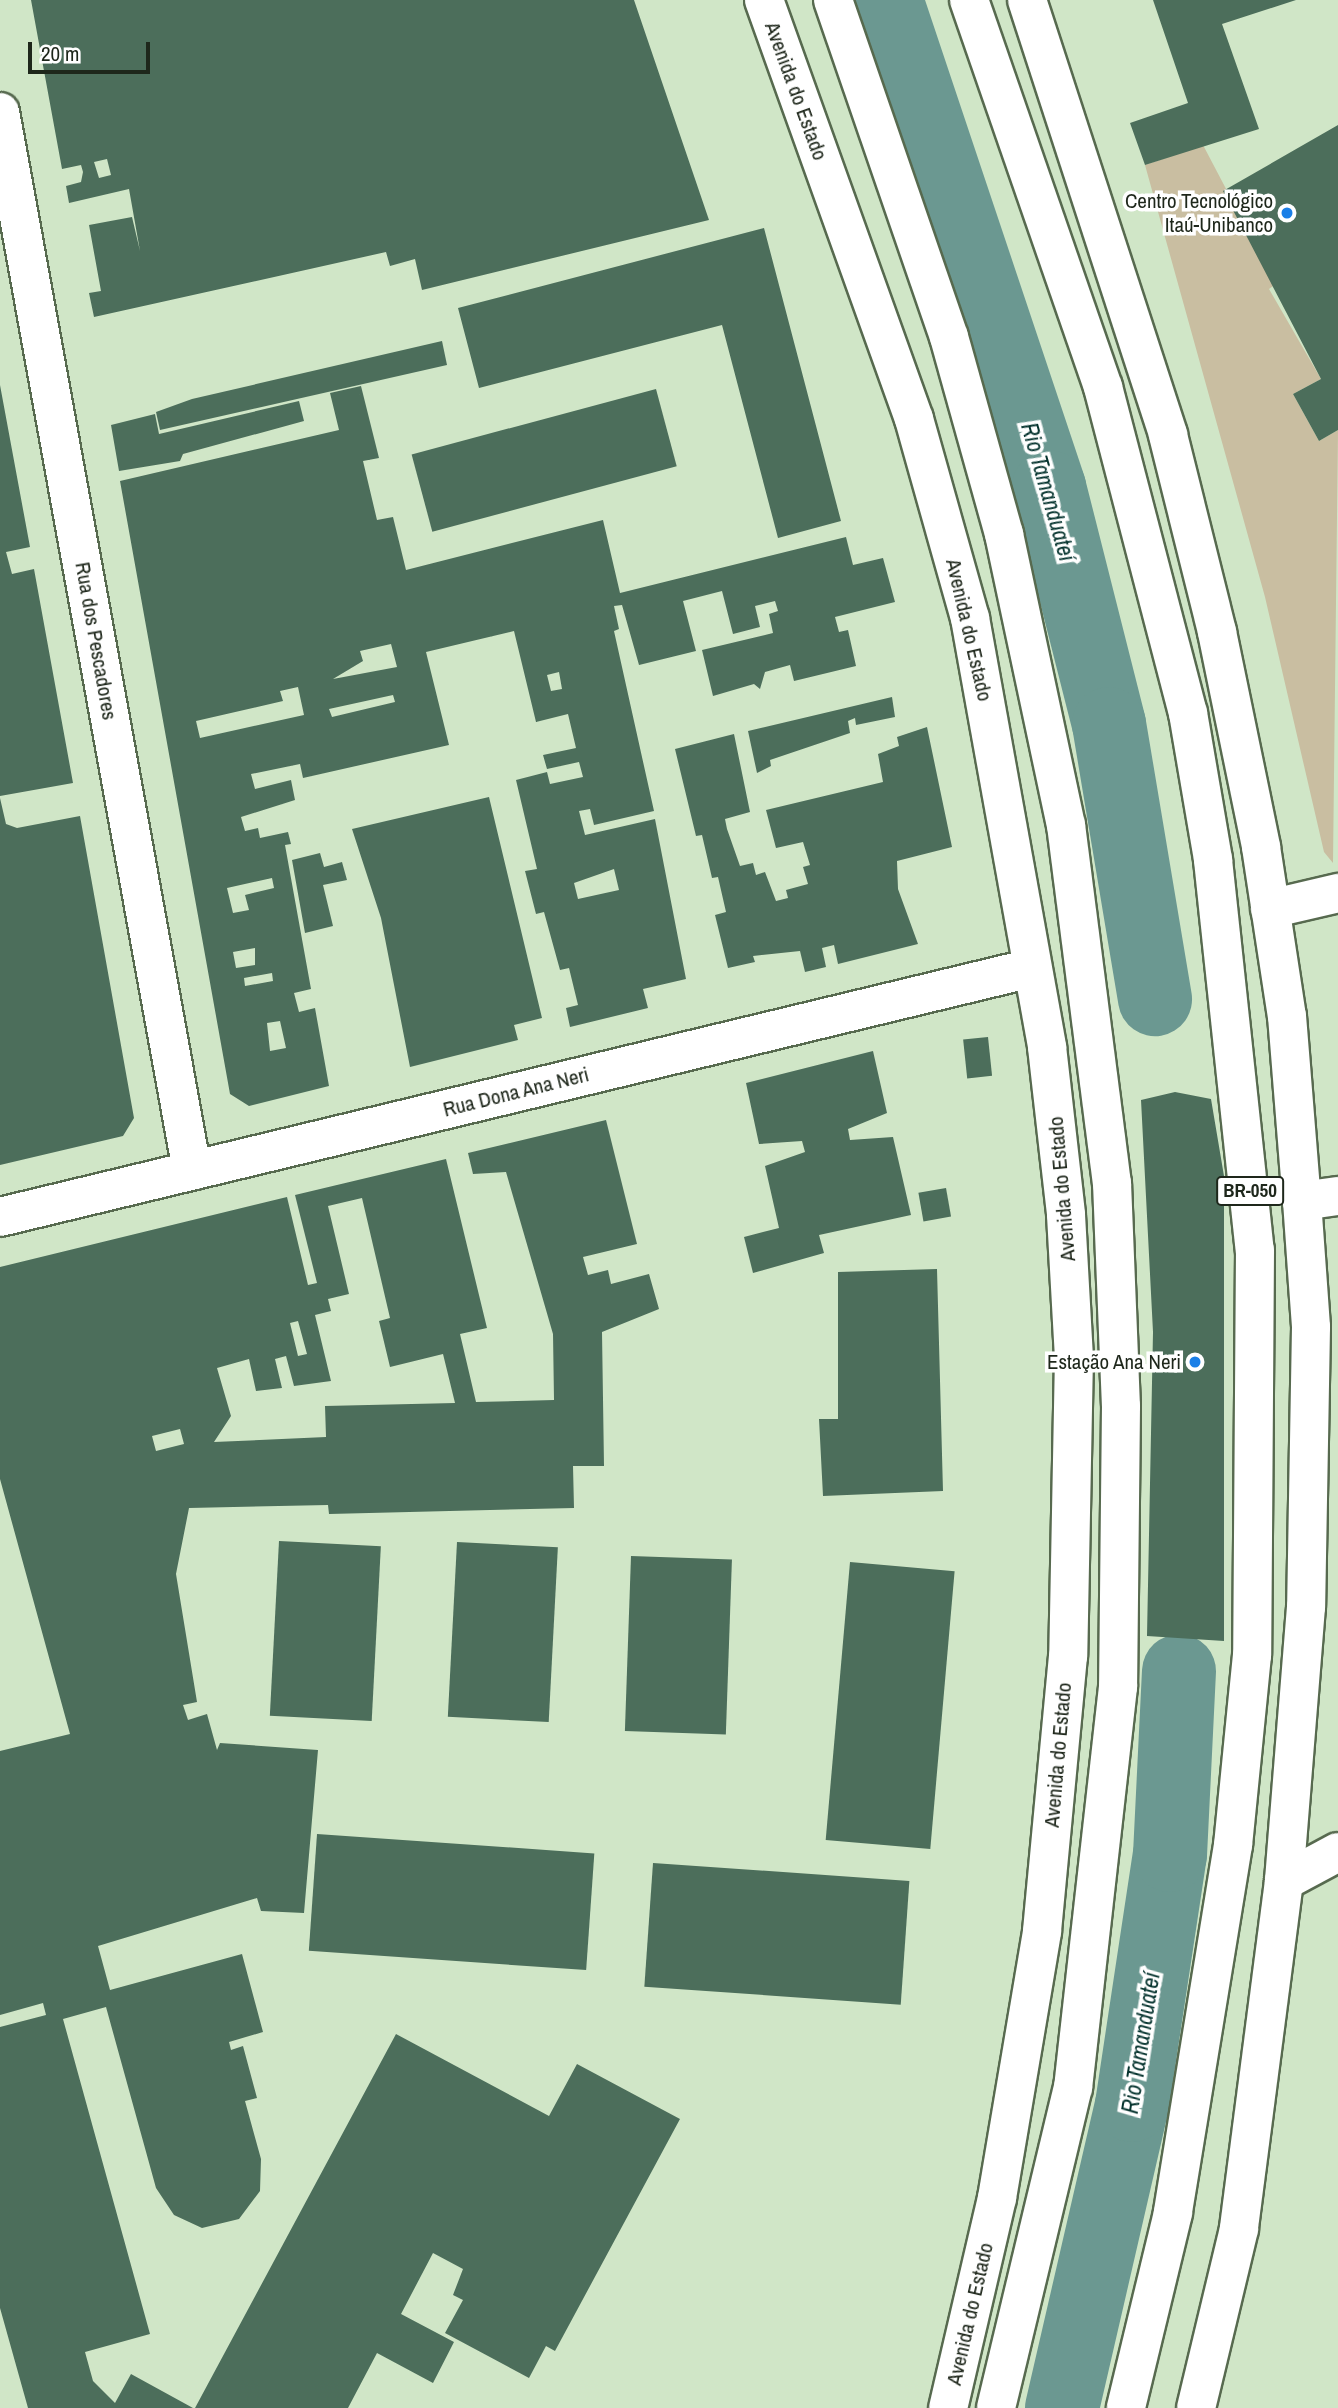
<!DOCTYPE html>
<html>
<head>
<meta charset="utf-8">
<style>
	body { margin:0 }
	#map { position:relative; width:1338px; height:2408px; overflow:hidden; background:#d0e6c7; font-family:"Archivo Narrow",sans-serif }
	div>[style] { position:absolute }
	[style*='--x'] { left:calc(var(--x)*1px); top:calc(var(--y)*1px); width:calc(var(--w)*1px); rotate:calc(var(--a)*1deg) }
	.green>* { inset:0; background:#c9bea1 }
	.river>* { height:74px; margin:-37px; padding:0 37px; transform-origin:37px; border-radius:37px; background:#6b9891 }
	.building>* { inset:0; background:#4c6e5b; transform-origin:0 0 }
	.roads { filter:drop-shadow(2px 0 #576a4f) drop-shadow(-2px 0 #576a4f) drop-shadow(0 2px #576a4f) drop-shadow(0 -2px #576a4f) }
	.minor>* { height:38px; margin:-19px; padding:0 19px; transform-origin:19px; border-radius:19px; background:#fff }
	.primary>* { height:38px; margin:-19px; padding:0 19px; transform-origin:19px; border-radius:19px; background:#fff }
	.trunk>* { height:38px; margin:-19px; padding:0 19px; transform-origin:19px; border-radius:19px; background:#fff }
	.dots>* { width:19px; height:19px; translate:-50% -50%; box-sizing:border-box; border:4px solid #fff; border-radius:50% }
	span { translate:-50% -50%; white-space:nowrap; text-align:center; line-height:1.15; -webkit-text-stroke:7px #fff; paint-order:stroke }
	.shield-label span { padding:2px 5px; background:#fff; border:2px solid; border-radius:5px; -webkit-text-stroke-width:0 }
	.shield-label { font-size:19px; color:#1e271b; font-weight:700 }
	.street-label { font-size:21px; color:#1e271b }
	.poi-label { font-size:21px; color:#1e271b }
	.right { translate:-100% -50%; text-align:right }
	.water-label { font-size:23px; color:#05332e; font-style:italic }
	.scale { position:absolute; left:28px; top:42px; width:122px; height:32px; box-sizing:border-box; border:4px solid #1e271b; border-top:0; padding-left:9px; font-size:21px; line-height:24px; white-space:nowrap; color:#1e271b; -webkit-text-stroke:5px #fff; paint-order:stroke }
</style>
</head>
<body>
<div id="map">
	<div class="green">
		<div style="clip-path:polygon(1203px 145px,1276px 284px,1269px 289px,1321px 379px,1293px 394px,1319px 441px,1338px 430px,1333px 863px,1324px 852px,1265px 597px,1145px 165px)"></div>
	</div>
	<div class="river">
		<div style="--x:886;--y:0;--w:514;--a:71.49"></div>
		<div style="--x:1049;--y:487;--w:244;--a:75.8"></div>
		<div style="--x:1109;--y:724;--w:279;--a:80.5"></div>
		<div style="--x:1062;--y:2408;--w:311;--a:-77"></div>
		<div style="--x:1132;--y:2105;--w:253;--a:-81.4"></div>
		<div style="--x:1170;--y:1855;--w:184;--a:-87.2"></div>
	</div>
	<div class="building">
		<div style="clip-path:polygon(evenodd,31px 0,634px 0,709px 220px,422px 290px,415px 259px,390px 266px,386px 252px,94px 317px,89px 293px,101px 291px,89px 225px,132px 217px,140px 251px,129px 189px,69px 203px,66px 186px,81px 182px,83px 172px,81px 165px,62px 169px,31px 0,107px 159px,111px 175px,99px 178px,94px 162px,107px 159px)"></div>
		<div style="clip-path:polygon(1153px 0,1296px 0,1222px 24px,1259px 129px,1145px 165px,1130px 123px,1188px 103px)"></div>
		<div style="clip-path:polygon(1338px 125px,1338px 430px,1319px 441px,1293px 394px,1321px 379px,1223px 191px)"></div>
		<div style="clip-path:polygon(764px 228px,841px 521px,778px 538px,722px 325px,479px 388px,458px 308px)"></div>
		<div style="clip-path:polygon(442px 341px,447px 365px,160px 430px,156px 412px,192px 399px)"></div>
		<div style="clip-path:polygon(0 385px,30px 547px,6px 552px,12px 574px,34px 569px,73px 783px,0 796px)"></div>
		<div style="clip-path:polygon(evenodd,361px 386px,379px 458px,363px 461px,377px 520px,393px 517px,406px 570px,603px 520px,620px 593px,846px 537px,853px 565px,883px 558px,895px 602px,835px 617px,839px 632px,848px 630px,856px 666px,794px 681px,790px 665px,765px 672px,760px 689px,754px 684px,713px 696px,702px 650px,773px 633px,769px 614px,778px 611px,775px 601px,755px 606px,760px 627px,733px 634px,722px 591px,683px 601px,696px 651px,639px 665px,622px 605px,614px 606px,619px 629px,614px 631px,654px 811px,594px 825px,590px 809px,579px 811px,585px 835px,655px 819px,686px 979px,643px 989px,648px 1008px,570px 1027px,566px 1008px,578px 1005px,569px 968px,560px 970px,544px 912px,536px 914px,525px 871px,537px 869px,516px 780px,547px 772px,550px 784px,583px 777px,579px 762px,547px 769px,543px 755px,576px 748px,568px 714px,536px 722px,514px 631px,426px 652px,449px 745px,303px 778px,300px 764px,251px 774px,255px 789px,291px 780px,295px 800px,241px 817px,245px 831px,258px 828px,260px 838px,288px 832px,291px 844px,285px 845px,311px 989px,294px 993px,299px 1012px,315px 1008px,329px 1086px,249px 1106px,230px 1094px,120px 481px,339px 430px,330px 393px,361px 386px,391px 644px,397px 667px,333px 679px,363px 661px,360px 651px,391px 644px,361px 386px,559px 672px,562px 689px,551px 691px,547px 675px,559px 672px,361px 386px,298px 687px,304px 715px,200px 738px,196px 721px,283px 701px,280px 691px,298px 687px,361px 386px,393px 695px,395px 702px,332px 717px,329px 709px,393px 695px,361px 386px,614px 869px,619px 890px,578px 899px,574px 883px,614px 869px,361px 386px,272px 878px,274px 888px,245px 895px,249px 910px,233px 913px,227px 888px,272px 878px,361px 386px,255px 948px,255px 965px,236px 968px,233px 952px,255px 948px,361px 386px,272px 973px,273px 981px,245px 986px,244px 978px,272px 973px,361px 386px,280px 1021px,286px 1048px,270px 1051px,267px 1023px,280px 1021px)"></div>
		<div style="left:656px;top:389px;width:80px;height:253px;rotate:75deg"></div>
		<div style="clip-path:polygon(299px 401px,304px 421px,183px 454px,180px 461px,119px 471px,111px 425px,155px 414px,159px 434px)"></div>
		<div style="clip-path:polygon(892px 697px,895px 717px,856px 725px,855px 718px,848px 721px,850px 733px,770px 760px,771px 766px,757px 773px,748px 731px)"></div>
		<div style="clip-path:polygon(927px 727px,952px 847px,897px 861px,898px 889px,918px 944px,838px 964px,834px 945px,822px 948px,826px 967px,805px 972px,800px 951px,753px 956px,755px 962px,728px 968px,715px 915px,726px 912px,718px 877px,712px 878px,702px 835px,696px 836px,675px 749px,734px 734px,750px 812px,725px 819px,727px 829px,740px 866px,753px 863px,756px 875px,765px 872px,776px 901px,788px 898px,786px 890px,808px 884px,803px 867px,810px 865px,803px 842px,776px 848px,766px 810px,883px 782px,878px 754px,899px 746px,897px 737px)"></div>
		<div style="clip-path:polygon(489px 797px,542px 1018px,514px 1025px,518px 1040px,410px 1067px,381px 918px,352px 829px)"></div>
		<div style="clip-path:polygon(0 798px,6px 824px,17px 828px,80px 816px,134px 1118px,123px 1136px,0 1165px)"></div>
		<div style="clip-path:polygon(320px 853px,324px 867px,342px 862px,347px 880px,323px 885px,333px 926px,305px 933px,292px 860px)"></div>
		<div style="left:988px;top:1037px;width:39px;height:25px;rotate:84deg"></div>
		<div style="clip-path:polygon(873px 1051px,887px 1113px,848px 1129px,850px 1140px,893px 1137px,911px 1215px,819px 1235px,824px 1253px,753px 1273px,744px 1237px,779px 1228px,765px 1166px,805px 1152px,802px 1141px,759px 1144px,746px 1083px)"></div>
		<div style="clip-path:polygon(1175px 1092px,1211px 1099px,1224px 1176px,1224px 1641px,1147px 1636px,1153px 1332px,1141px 1100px)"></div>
		<div style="clip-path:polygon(evenodd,606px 1120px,637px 1244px,583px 1257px,588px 1275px,608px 1270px,611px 1284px,649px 1274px,659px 1309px,602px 1332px,604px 1466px,573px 1466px,574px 1508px,329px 1514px,328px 1505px,189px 1508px,176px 1574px,197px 1702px,183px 1705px,188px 1720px,207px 1714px,217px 1750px,220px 1743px,318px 1750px,304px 1913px,261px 1911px,257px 1898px,98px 1946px,110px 1990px,242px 1954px,263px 2032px,229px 2042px,231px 2050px,243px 2046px,257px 2098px,245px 2101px,261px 2159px,260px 2191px,239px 2219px,202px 2228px,174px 2215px,156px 2188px,106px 2007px,63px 2019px,150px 2334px,85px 2352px,93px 2381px,115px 2403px,131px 2374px,193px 2408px,28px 2408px,0 2308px,0 2027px,46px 2015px,43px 2003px,0 2015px,0 1751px,70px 1734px,0 1479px,0 1267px,287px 1197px,308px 1285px,317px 1283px,295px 1195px,446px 1159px,487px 1328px,460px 1334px,476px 1402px,554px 1400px,553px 1334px,506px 1172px,473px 1174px,468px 1153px,606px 1120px,362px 1198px,390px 1318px,379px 1321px,390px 1367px,443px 1354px,455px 1403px,325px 1406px,326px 1437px,214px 1442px,231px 1416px,217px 1368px,249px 1359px,256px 1391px,282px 1388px,275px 1359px,286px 1356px,294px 1386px,331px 1381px,315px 1315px,331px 1311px,328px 1299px,349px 1294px,328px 1206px,362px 1198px,606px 1120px,298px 1321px,307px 1354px,298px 1356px,290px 1323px,298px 1321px,606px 1120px,180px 1429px,184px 1444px,156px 1451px,152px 1436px,180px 1429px)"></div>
		<div style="left:946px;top:1188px;width:29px;height:28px;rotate:80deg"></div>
		<div style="clip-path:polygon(937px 1269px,943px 1491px,823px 1496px,819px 1419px,838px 1419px,838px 1272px)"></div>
		<div style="left:279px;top:1541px;width:102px;height:175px;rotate:3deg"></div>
		<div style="left:457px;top:1542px;width:101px;height:175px;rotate:3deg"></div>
		<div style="left:631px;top:1556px;width:101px;height:175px;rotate:2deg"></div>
		<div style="left:850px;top:1562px;width:105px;height:279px;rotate:5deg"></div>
		<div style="left:317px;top:1834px;width:278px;height:117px;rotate:4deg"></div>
		<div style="left:653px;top:1863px;width:257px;height:124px;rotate:4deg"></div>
		<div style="clip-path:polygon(396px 2034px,549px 2116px,577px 2064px,680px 2119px,555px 2351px,546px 2346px,529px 2378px,445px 2333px,463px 2300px,453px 2295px,463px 2269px,433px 2253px,401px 2314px,454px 2342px,433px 2383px,377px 2353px,348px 2408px,195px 2408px)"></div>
	</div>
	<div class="roads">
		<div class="minor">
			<div style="--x:0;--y:112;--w:1076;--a:79.72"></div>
			<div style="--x:1270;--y:909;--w:70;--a:-13.2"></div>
			<div style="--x:1302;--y:1201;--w:36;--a:-8"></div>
			<div style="--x:0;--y:1217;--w:1062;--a:-13.57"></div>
			<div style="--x:1284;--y:1881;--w:61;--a:-28.2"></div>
		</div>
		<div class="primary">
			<div style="--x:764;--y:0;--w:445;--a:70.3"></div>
			<div style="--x:914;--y:419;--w:207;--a:74.3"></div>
			<div style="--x:970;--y:618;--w:436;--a:79.8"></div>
			<div style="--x:1047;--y:1047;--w:169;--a:83.5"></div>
			<div style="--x:1066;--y:1215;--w:141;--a:86.8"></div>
			<div style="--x:1074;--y:1356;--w:300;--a:91.1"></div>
			<div style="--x:1068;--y:1656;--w:277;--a:95.4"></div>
			<div style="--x:1042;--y:1932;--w:270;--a:99.6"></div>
			<div style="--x:997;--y:2198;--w:216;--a:103.1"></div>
			<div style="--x:1027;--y:0;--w:457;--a:72"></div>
			<div style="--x:1168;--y:435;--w:203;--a:76"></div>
			<div style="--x:1217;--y:632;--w:219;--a:78.4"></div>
			<div style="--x:1261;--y:847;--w:171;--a:81.3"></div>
			<div style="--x:1287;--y:1016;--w:186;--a:85.4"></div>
			<div style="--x:1302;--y:1201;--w:126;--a:85.9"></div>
			<div style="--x:1311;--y:1327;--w:280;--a:91"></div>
			<div style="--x:1306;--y:1607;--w:275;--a:94.6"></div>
			<div style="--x:1284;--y:1881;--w:351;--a:97.4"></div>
			<div style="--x:1239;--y:2229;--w:184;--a:103.5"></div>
		</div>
		<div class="trunk">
			<div style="--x:833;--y:0;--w:356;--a:71"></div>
			<div style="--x:949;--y:337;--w:205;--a:74.4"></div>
			<div style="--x:1004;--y:534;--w:298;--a:78"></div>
			<div style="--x:1066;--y:825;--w:361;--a:82.7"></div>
			<div style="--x:1112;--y:1183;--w:223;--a:87.7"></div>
			<div style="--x:1121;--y:1406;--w:281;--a:90.6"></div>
			<div style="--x:1118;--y:1687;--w:403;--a:96.4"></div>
			<div style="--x:1073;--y:2087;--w:330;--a:103.5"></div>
			<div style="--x:969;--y:0;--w:410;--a:70.9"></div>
			<div style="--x:1103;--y:387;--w:337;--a:75.4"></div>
			<div style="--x:1188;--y:713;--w:149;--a:80.3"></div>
			<div style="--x:1213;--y:860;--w:392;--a:83.9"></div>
			<div style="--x:1255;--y:1250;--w:405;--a:90.4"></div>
			<div style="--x:1252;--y:1655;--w:191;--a:95.7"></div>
			<div style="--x:1233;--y:1845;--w:373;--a:99.3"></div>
			<div style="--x:1173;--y:2213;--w:201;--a:103.6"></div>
		</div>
	</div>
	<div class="dots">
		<div style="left:1287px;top:213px;background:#1a7fe7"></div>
		<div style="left:1195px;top:1362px;background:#1a7fe7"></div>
	</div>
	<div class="shield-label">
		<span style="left:1250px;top:1191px">BR-050</span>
	</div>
	<div class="street-label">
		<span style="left:796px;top:91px;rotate:70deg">Avenida do Estado</span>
		<span style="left:969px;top:630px;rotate:77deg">Avenida do Estado</span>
		<span style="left:96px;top:641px;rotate:80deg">Rua dos Pescadores</span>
		<span style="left:516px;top:1092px;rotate:-14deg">Rua Dona Ana Neri</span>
		<span style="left:1062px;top:1189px;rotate:-95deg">Avenida do Estado</span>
		<span style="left:1058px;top:1755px;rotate:-85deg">Avenida do Estado</span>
		<span style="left:970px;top:2314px;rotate:-77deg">Avenida do Estado</span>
	</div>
	<div class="poi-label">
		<span class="right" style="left:1273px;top:213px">Centro Tecnológico<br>Itaú-Unibanco</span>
		<span class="right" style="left:1181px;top:1362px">Estação Ana Neri</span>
	</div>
	<div class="water-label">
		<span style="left:1048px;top:492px;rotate:74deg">Rio Tamanduateí</span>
		<span style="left:1141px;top:2043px;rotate:-81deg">Rio Tamanduateí</span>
	</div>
	<div class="scale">20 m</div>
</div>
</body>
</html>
